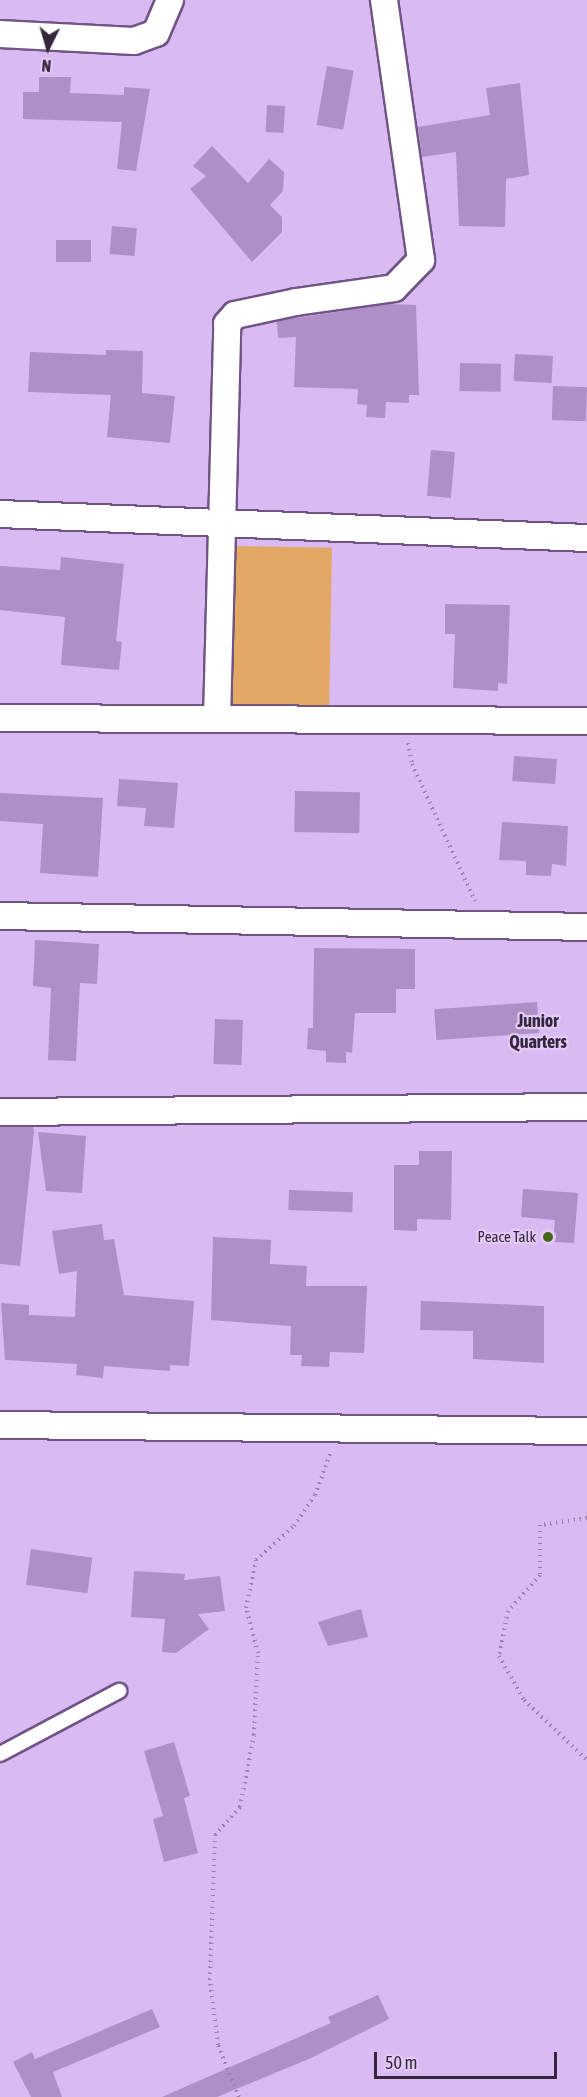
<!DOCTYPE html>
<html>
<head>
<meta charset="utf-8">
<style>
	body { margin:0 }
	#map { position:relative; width:587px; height:2097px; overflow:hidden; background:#d9baf2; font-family:"Asap Condensed",sans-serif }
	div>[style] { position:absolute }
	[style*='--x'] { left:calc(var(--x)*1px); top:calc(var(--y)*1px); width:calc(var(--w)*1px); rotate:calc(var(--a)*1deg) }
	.green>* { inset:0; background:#e3a964; transform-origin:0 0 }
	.building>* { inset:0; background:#ae90c6; transform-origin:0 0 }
	.path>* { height:4px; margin-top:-2px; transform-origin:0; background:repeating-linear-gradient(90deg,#9a82ad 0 1.5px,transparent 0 6px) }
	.roads { filter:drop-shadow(2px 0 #705485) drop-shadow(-2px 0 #705485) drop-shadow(0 2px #705485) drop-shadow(0 -2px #705485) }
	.lane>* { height:14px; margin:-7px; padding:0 7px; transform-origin:7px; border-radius:7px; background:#fff }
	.street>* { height:26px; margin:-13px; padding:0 13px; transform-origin:13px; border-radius:13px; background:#fff }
	.dots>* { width:16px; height:16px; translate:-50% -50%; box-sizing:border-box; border:3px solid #e3caf7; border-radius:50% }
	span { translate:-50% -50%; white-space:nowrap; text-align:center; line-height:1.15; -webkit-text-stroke:4.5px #e3caf7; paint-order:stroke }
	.poi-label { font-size:15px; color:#34273d }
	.right { translate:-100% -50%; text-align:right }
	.quarter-label { font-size:18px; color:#34273d; font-weight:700 }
	.north { position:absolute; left:18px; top:18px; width:60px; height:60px; -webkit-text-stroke:4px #e3caf7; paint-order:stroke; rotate:185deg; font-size:16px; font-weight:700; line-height:24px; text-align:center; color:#34273d }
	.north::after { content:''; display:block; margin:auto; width:21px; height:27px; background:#34273d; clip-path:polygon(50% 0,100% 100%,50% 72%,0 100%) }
	.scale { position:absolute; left:374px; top:2052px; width:183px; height:27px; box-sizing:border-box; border:3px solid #34273d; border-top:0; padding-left:8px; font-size:18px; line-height:21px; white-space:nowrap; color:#34273d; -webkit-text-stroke:4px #e3caf7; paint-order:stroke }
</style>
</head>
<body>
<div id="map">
	<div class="green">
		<div style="left:234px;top:546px;width:98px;height:164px;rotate:1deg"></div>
	</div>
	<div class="building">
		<div style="left:327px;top:66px;width:27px;height:60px;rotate:10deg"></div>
		<div style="clip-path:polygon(39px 77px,71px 77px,70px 93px,124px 95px,124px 87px,150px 89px,136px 171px,117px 169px,122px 122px,23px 119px,23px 92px,39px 92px)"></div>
		<div style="clip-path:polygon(520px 83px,529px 175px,506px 179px,505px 227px,459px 226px,456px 152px,422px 157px,418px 127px,490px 115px,486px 88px)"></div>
		<div style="left:267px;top:105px;width:18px;height:27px;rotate:3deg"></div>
		<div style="clip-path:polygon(212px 146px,248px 183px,269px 159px,284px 172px,283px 191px,270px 205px,282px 217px,282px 232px,252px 262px,190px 189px,206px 176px,193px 166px)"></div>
		<div style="left:112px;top:226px;width:25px;height:28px;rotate:5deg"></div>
		<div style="left:56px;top:240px;width:35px;height:22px"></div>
		<div style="clip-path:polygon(388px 304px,416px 305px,419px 395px,409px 395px,409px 403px,386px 402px,385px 418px,366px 417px,367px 405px,357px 404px,358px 389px,294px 387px,296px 337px,278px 338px,277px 321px)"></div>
		<div style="clip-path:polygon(106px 350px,143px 351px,142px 393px,175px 396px,170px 443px,107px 437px,111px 395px,28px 392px,30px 352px,106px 355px)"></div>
		<div style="left:515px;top:354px;width:38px;height:27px;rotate:3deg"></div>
		<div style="left:460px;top:363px;width:41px;height:28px;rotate:1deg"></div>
		<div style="left:553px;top:386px;width:34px;height:34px;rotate:2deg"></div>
		<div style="left:431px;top:450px;width:24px;height:46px;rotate:5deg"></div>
		<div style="clip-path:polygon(61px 557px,124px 564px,116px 641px,122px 642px,119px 670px,61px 665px,65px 617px,0 610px,0 566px,60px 570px)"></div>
		<div style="clip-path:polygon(445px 604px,510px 605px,507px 684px,498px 683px,498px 691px,453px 688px,455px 634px,445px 634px)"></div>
		<div style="left:514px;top:756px;width:43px;height:25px;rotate:4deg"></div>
		<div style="clip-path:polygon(119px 779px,178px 783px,174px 828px,144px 826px,146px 808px,117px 806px)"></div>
		<div style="left:295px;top:791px;width:65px;height:41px;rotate:1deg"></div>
		<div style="clip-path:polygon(0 793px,103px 798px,98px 877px,40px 873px,43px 824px,0 821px)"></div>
		<div style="clip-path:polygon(502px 822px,568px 826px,566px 866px,552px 864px,551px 876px,526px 875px,526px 861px,499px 860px)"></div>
		<div style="clip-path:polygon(35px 940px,99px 944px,97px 984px,80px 983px,76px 1061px,48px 1060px,51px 988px,33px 986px)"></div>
		<div style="clip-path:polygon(314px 948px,415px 949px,415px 989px,396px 989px,396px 1013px,355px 1013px,352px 1053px,346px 1052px,346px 1063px,326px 1062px,326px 1051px,307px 1049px,308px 1028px,313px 1028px)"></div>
		<div style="left:537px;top:1002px;width:31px;height:103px;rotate:86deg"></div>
		<div style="left:215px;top:1019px;width:28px;height:45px;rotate:2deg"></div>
		<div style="clip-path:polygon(0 1127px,33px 1127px,34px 1132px,20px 1266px,0 1264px)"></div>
		<div style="clip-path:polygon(38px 1132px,86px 1136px,82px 1193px,46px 1191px)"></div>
		<div style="clip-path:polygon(419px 1151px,452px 1151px,451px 1220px,417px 1219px,417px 1231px,394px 1230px,394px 1165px,419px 1165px)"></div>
		<div style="clip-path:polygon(523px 1189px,578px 1193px,574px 1243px,553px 1242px,555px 1220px,521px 1217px)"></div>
		<div style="left:289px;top:1190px;width:64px;height:20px;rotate:2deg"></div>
		<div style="clip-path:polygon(102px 1224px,104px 1240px,114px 1239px,124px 1295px,194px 1301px,189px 1366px,170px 1365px,170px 1371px,104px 1366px,103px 1378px,76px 1375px,77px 1364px,5px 1360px,1px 1303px,29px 1305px,29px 1315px,75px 1317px,77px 1271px,59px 1274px,52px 1231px)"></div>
		<div style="clip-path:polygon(213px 1237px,271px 1240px,270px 1264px,307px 1266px,306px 1286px,367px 1286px,364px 1353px,330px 1352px,329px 1367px,301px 1366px,302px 1355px,290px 1355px,291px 1326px,211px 1320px)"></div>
		<div style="clip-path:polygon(421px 1301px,544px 1306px,544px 1363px,473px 1359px,473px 1331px,420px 1330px)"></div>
		<div style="left:31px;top:1549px;width:62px;height:36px;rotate:8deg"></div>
		<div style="clip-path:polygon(134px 1571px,185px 1574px,184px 1580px,220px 1576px,225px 1611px,198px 1614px,209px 1629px,176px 1653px,162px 1652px,165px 1619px,131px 1617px)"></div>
		<div style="clip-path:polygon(361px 1609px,368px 1637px,328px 1646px,318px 1622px)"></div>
		<div style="clip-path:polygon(174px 1742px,190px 1796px,184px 1798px,198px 1853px,164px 1862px,153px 1819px,163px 1816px,144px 1751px)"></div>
		<div style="clip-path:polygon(378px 1995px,389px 2019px,311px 2058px,217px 2097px,162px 2097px,331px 2023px,328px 2017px)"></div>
		<div style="clip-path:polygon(152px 2009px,160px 2027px,53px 2072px,62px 2097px,31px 2097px,13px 2062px,32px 2052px,35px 2059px)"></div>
	</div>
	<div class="path">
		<div style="--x:408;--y:743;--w:21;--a:79"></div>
		<div style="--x:412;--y:764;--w:151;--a:65.3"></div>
		<div style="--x:587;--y:1518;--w:48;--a:171.5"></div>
		<div style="--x:540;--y:1525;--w:50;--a:90"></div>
		<div style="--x:540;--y:1575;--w:48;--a:131.6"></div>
		<div style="--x:508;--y:1611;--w:46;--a:101.3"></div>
		<div style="--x:499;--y:1656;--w:51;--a:60.4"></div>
		<div style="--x:524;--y:1700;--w:87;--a:43.6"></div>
		<div style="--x:239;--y:2097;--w:56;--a:-112"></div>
		<div style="--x:218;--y:2045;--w:65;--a:-97"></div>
		<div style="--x:210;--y:1980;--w:145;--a:-88"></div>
		<div style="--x:215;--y:1835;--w:38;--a:-48"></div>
		<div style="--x:240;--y:1807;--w:73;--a:-79"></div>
		<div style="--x:254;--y:1735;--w:82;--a:-87.2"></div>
		<div style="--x:258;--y:1653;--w:47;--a:-104.9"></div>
		<div style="--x:246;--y:1608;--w:49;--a:-78.2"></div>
		<div style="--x:256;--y:1560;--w:51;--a:-41.8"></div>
		<div style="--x:294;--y:1526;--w:37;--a:-56"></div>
		<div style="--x:315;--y:1495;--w:44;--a:-69.9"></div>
	</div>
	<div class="roads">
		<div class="lane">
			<div style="--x:0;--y:1754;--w:135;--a:-27.9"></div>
		</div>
		<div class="street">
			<div style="--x:0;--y:34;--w:134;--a:3"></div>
			<div style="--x:134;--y:41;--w:23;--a:-20"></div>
			<div style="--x:156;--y:33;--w:36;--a:-67"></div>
			<div style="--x:0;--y:514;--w:587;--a:2.34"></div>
			<div style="--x:0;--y:718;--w:587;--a:0.29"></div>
			<div style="--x:217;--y:719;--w:395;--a:-88.5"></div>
			<div style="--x:227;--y:324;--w:12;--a:-48"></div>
			<div style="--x:235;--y:315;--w:62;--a:-12"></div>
			<div style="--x:296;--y:302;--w:99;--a:-8.1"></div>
			<div style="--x:394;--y:288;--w:39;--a:-46"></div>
			<div style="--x:421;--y:260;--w:263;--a:-98.1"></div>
			<div style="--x:0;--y:916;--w:587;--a:1.07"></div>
			<div style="--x:0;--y:1112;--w:587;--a:-0.49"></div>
			<div style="--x:0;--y:1425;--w:587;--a:0.59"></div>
		</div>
	</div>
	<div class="dots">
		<div style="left:548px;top:1237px;background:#46661b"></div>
	</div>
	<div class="poi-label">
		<span class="right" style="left:536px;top:1237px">Peace Talk</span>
	</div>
	<div class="quarter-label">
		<span style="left:538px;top:1032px">Junior<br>Quarters</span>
	</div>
	<div class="north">N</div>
	<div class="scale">50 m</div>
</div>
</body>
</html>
